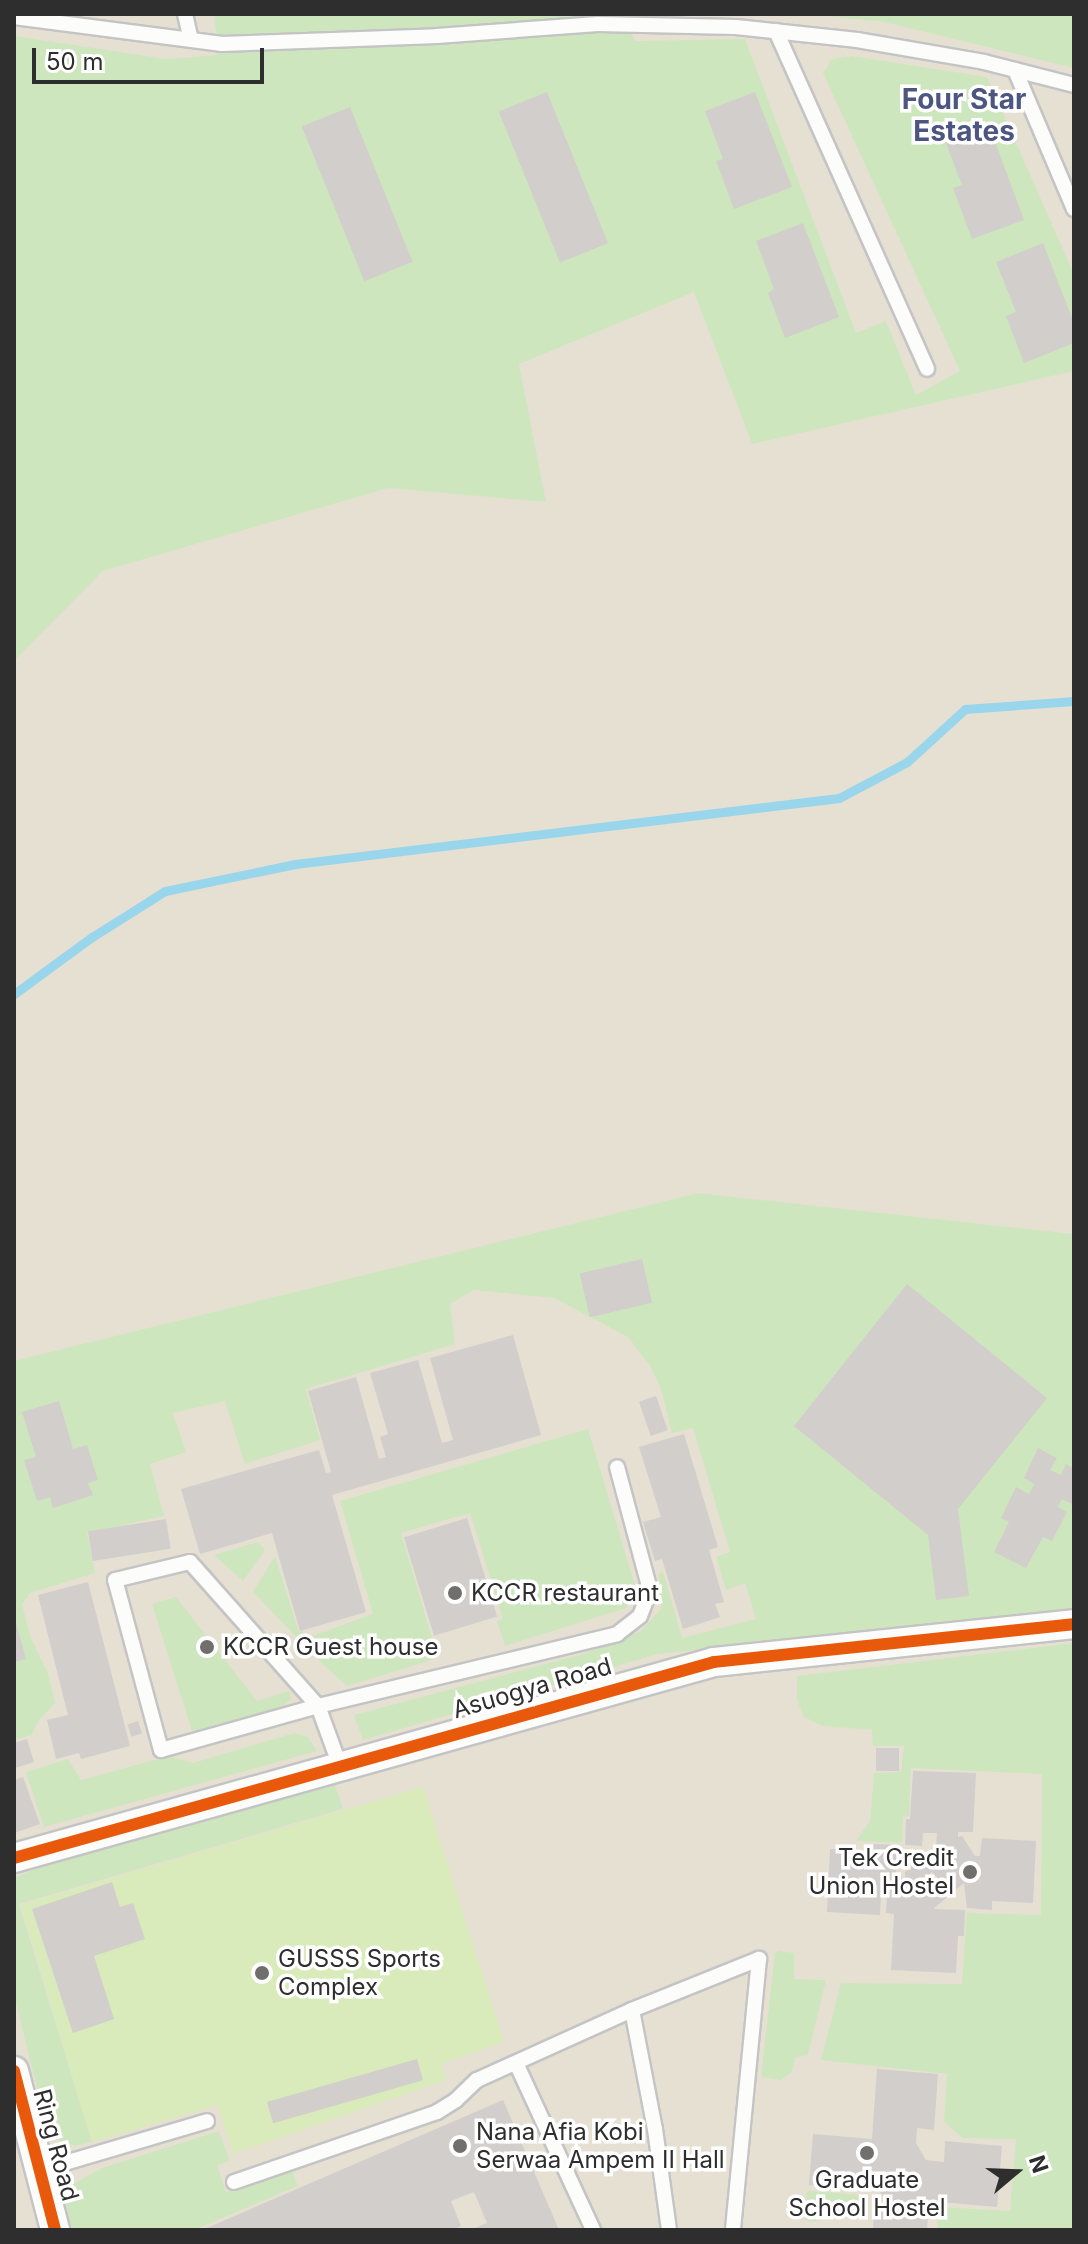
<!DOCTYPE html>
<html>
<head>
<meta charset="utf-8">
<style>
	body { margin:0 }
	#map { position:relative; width:1088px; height:2244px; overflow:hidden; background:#ece8e4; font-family:Inter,sans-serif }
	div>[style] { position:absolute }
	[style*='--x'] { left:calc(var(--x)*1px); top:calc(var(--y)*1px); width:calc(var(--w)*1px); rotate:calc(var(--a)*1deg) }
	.education>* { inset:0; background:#e6e0d3; transform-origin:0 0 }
	.green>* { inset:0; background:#cee6be }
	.pitch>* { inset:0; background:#d9eabb }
	.stream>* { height:9px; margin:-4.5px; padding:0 4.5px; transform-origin:4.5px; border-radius:4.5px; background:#99d6ec }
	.building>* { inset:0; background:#d1cecb; transform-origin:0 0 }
	.roads { filter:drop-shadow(2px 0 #c5c4c5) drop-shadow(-2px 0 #c5c4c5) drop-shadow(0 2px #c5c4c5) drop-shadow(0 -2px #c5c4c5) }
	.lane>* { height:14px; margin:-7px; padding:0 7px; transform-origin:7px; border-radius:7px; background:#fcfcfb }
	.street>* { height:28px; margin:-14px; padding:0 14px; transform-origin:14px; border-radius:14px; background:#fcfcfb }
	.cycleway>* { height:12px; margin:-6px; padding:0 6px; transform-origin:6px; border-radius:6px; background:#e8590c }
	.dots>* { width:22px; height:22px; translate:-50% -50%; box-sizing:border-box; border:4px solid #fff; border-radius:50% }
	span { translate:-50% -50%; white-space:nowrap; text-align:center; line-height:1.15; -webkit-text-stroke:7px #fff; paint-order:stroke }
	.poi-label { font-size:24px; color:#2e2e2e }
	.left { translate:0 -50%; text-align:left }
	.right { translate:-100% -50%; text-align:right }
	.street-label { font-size:24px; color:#2e2e2e }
	.quarter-label { font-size:28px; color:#4d5680; font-weight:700 }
	.frame { position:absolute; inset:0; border:16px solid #2e2e2e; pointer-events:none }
	.north { position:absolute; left:976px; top:2132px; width:80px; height:80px; -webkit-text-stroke:6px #fff; paint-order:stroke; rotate:71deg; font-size:22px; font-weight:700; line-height:32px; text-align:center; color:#2e2e2e }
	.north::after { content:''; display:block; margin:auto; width:28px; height:36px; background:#2e2e2e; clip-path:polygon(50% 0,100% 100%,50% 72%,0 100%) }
	.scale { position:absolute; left:32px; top:48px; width:232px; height:36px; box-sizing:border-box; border:4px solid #2e2e2e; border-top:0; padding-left:10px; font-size:24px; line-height:28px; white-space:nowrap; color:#2e2e2e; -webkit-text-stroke:6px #fff; paint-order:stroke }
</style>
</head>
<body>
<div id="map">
	<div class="education">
		<div style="left:14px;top:14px;width:1060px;height:2216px"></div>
	</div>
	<div class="green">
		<div style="clip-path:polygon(214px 14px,625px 14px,635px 41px,745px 39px,856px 333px,886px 321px,916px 395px,960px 371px,823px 73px,832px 59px,852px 56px,987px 77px,1074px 274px,1074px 371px,752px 444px,694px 292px,519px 364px,546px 502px,388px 488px,103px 571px,14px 661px,14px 36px,166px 59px,218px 55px)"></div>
		<div style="clip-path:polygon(808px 14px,1074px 14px,1074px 68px,884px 22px)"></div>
		<div style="clip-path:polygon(698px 1193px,1074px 1234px,1074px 1608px,658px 1654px,363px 1740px,354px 1715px,583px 1654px,640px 1632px,661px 1609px,659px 1574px,663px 1571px,682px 1638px,756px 1619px,745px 1583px,726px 1590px,716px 1557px,730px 1552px,693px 1428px,672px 1433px,661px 1389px,650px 1366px,628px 1337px,554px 1298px,474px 1290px,450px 1304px,455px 1344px,306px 1389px,320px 1440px,245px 1464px,225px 1401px,173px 1413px,186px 1452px,150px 1464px,164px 1516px,87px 1533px,95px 1573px,30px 1593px,22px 1604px,30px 1636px,48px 1673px,55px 1703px,38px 1721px,32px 1735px,14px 1740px,14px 1361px)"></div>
		<div style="clip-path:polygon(588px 1429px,635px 1586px,626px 1608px,505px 1646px,497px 1621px,503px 1619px,470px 1513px,401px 1533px,438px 1658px,347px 1686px,319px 1661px,312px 1636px,373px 1614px,340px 1501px)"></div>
		<div style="clip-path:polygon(258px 1542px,265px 1550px,243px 1581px,214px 1555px)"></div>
		<div style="clip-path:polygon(275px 1556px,299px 1632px,303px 1631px,308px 1649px,253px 1592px)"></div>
		<div style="clip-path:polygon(176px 1597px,257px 1701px,289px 1691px,291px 1700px,279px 1708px,192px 1731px,152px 1604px)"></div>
		<div style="clip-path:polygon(1074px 1643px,1074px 2230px,937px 2230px,939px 2207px,1010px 2211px,1016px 2139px,962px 2138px,944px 2121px,947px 2074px,821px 2060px,841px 1983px,962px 1984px,967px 1913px,1041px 1915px,1042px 1774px,911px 1768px,909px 1816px,903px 1817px,902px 1843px,856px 1841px,870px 1821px,874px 1773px,901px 1772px,904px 1746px,873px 1746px,872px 1730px,823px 1726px,804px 1717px,797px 1700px,797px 1676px)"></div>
		<div style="clip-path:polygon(294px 1733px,308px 1737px,317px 1751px,44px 1827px,26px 1772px,68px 1759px,81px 1780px,169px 1756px,193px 1763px)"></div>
		<div style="clip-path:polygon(334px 1781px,343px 1809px,19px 1904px,92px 2142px,75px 2146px,49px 2137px,14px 1995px,14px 1878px,42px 1866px)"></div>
		<div style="clip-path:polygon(779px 1951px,794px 1953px,794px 1979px,826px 1980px,808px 2055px,796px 2057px,791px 2073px,781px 2080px,761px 2077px,775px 1953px)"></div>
		<div style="clip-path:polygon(219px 2131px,230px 2161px,217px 2165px,226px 2192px,290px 2166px,298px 2186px,194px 2230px,72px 2230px,63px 2192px,75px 2183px,102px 2168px)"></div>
		<div style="clip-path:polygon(807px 2191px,860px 2195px,859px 2202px,834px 2219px,810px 2222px,805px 2219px)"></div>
	</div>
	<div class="pitch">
		<div style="clip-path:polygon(423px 1787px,504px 2042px,441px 2064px,446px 2080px,233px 2154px,218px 2105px,92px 2142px,21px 1905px)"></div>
	</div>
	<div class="stream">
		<div style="--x:14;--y:994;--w:97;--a:-36.2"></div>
		<div style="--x:92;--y:937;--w:86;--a:-32.2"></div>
		<div style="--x:165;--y:891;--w:133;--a:-11.7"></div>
		<div style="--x:295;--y:864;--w:548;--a:-6.92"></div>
		<div style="--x:839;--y:798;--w:77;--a:-27.9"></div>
		<div style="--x:907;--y:762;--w:79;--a:-42.4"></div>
		<div style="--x:965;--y:709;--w:109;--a:-4.2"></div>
	</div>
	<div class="building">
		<div style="left:547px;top:92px;width:163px;height:52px;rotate:68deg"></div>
		<div style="clip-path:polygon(755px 92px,792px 187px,734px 209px,716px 161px,723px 159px,705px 111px)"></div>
		<div style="left:350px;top:107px;width:167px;height:52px;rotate:68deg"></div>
		<div style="clip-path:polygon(989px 125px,1024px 220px,972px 239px,953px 188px,962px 185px,945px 141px)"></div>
		<div style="clip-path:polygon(803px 223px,839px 317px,785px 338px,768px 293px,774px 289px,756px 241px)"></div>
		<div style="clip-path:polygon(1043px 243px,1074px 323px,1074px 343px,1024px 363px,1006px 316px,1016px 312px,996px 262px)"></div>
		<div style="left:642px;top:1259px;width:45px;height:64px;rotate:77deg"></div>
		<div style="clip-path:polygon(907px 1284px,1047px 1398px,958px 1509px,969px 1596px,936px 1600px,928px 1535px,794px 1426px)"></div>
		<div style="clip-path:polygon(513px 1335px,541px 1435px,332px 1495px,366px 1612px,300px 1631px,272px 1533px,200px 1554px,181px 1489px,319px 1450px,326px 1473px,331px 1472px,308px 1391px,356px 1377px,379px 1459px,386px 1457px,380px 1437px,388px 1434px,370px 1373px,418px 1360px,442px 1443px,453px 1440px,430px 1358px)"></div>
		<div style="left:656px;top:1396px;width:36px;height:18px;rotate:71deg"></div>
		<div style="clip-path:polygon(59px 1401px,73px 1449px,87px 1445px,98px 1480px,88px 1483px,93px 1495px,53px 1508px,50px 1497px,37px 1501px,24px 1460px,36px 1457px,22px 1412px)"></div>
		<div style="clip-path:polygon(684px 1434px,718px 1547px,709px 1550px,724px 1602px,715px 1604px,720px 1617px,683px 1629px,662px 1559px,655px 1561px,643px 1522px,661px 1517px,639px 1447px)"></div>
		<div style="clip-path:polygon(1038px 1448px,1057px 1458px,1050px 1470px,1061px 1475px,1066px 1464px,1074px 1469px,1074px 1505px,1062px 1499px,1058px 1507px,1067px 1512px,1052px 1541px,1043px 1537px,1026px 1568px,994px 1552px,1009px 1522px,1001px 1518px,1016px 1487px,1029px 1494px,1034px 1484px,1024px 1478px)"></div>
		<div style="left:467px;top:1518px;width:103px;height:66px;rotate:73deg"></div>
		<div style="left:166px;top:1519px;width:30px;height:79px;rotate:81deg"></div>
		<div style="clip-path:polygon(88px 1582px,130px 1746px,81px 1759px,79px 1753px,56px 1759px,47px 1720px,68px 1715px,38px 1595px)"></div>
		<div style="clip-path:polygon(14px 1616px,26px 1659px,14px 1662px)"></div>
		<div style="left:138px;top:1721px;width:13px;height:11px;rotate:72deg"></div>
		<div style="clip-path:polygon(27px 1739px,34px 1762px,15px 1768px,14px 1743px)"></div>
		<div style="left:876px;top:1748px;width:23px;height:23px"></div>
		<div style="clip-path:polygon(evenodd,913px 1771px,976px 1773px,973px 1832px,958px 1832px,958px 1837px,962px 1836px,975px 1856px,980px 1856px,982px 1838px,1036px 1841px,1033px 1903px,992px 1901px,992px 1910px,967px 1908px,964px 1883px,933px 1909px,965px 1910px,964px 1936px,958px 1936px,956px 1973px,891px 1970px,894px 1914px,886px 1913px,888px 1876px,882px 1876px,880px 1915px,827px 1912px,830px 1849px,874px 1851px,874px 1844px,897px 1845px,896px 1877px,905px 1878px,905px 1872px,936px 1846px,937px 1833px,923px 1833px,922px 1846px,905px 1845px,906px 1819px,910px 1819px,913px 1771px,932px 1872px,939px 1880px,928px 1890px,921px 1882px,932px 1872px)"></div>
		<div style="clip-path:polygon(23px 1777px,40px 1824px,14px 1833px,14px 1780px)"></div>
		<div style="clip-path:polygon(112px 1882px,120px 1907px,133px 1903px,145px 1939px,94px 1956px,114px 2019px,73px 2033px,32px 1909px)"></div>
		<div style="left:417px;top:2059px;width:22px;height:156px;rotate:74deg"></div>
		<div style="clip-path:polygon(877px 2069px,938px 2074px,934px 2130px,917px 2128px,916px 2143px,926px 2160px,944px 2162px,945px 2141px,1002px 2146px,997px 2207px,929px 2201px,927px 2230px,873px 2230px,874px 2210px,885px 2211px,886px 2199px,871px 2183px,857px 2181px,856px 2189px,809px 2185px,813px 2134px,872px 2139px)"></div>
		<div style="clip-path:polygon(503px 2100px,559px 2230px,470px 2230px,487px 2223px,474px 2192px,451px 2201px,461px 2226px,452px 2230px,202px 2230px)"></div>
	</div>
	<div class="roads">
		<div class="lane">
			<div style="--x:185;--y:14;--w:26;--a:77"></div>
			<div style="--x:14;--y:17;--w:210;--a:7.4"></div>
			<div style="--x:222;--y:44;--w:215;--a:-2.1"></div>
			<div style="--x:437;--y:36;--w:161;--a:-4.3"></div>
			<div style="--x:598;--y:24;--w:138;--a:1.2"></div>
			<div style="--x:736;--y:27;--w:122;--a:6.1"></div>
			<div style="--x:857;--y:40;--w:129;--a:9.8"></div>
			<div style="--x:984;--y:62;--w:93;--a:14.3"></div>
			<div style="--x:776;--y:31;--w:370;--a:65.9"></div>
			<div style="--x:1015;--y:70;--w:151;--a:67"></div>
			<div style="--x:190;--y:1562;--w:193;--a:48.4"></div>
			<div style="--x:318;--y:1706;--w:163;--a:164.3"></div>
			<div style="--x:161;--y:1750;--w:176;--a:-105.1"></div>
			<div style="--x:115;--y:1580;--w:77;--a:-13.5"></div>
			<div style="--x:340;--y:1766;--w:64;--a:-110.1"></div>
			<div style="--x:318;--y:1706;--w:308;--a:-13.5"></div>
			<div style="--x:617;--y:1634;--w:29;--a:-38"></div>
			<div style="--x:640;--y:1616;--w:28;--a:-69"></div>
			<div style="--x:650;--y:1590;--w:127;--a:-105"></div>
			<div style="--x:632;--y:2010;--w:121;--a:79.1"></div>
			<div style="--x:655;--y:2129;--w:102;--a:82.1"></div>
			<div style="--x:516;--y:2063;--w:184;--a:65.2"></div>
			<div style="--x:41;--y:2170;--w:173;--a:-16.4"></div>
			<div style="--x:234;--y:2182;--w:215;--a:-19"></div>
			<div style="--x:437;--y:2112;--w:22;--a:-32"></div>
			<div style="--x:456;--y:2100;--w:29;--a:-44"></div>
			<div style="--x:477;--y:2080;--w:170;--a:-24.3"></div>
			<div style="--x:632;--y:2010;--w:137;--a:-21.9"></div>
			<div style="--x:759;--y:1959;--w:272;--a:95.5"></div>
		</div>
		<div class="street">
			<div style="--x:14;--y:1858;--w:727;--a:-15.64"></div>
			<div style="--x:714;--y:1662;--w:362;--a:-6"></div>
			<div style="--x:14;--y:2071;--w:164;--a:75.5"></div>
		</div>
	</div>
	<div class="cycleway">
		<div style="--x:14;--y:1858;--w:727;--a:-15.64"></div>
		<div style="--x:714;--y:1662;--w:362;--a:-6"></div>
		<div style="--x:14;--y:2071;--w:164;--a:75.5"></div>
	</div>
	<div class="dots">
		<div style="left:455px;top:1593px;background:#706f6e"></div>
		<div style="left:207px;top:1647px;background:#706f6e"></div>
		<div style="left:970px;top:1872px;background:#706f6e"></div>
		<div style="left:262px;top:1973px;background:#706f6e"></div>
		<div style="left:460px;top:2146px;background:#706f6e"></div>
		<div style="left:867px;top:2153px;background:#706f6e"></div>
	</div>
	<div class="poi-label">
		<span class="left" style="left:471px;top:1593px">KCCR restaurant</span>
		<span class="left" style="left:223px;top:1647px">KCCR Guest house</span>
		<span class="right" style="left:954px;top:1872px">Tek Credit<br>Union Hostel</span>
		<span class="left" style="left:278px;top:1973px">GUSSS Sports<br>Complex</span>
		<span class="left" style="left:476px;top:2146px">Nana Afia Kobi<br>Serwaa Ampem II Hall</span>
		<span style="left:867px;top:2194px">Graduate<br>School Hostel</span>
	</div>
	<div class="street-label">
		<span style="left:532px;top:1688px;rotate:-16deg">Asuogya Road</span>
		<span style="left:56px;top:2145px;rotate:75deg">Ring Road</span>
	</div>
	<div class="quarter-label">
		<span style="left:964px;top:115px">Four Star<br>Estates</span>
	</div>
	<div class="frame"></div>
	<div class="north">N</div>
	<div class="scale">50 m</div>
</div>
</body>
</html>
